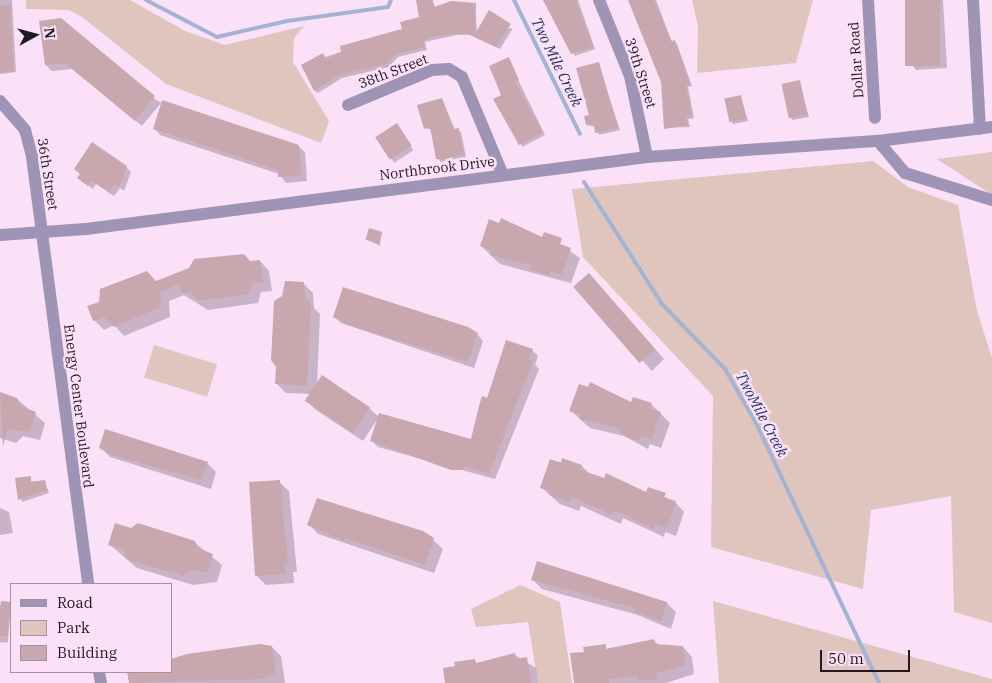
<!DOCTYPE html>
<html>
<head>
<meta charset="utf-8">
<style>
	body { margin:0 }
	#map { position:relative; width:992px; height:683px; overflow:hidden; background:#fbe1f8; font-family:"IBM Plex Serif",serif }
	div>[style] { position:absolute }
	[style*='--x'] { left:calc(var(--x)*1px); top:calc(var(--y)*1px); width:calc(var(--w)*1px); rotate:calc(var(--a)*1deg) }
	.green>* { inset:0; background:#e0c5bf; transform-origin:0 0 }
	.shadow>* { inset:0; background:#0003; transform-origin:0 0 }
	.stream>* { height:4px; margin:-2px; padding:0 2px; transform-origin:2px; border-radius:2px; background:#a4b3d2 }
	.building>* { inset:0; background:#c9a7af; transform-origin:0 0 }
	.minor>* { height:12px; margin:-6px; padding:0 6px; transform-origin:6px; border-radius:6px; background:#9e95b6 }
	span { translate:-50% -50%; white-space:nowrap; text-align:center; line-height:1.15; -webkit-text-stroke:5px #fbe1f8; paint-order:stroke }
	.street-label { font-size:14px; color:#221821 }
	.water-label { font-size:15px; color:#23345e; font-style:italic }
	.legend { position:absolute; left:10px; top:583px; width:162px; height:90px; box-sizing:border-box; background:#fbe1f8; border:1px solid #a491a2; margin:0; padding:6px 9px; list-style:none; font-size:15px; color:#221821 }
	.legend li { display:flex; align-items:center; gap:10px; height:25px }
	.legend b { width:25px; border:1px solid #a491a2 }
	.north { position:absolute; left:10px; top:10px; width:50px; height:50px; -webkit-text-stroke:4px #fbe1f8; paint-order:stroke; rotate:83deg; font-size:14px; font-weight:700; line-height:20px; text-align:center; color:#221821 }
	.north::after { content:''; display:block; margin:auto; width:18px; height:22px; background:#221821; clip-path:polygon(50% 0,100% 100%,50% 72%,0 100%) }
	.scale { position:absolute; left:820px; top:650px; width:90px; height:22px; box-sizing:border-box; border:2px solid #221821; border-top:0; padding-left:6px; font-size:15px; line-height:18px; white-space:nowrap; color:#221821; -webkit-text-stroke:4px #fbe1f8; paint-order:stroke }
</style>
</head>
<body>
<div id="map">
	<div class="green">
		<div style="clip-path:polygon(26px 0,130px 0,185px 31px,225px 45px,304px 26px,294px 38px,293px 62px,329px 121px,321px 143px,166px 84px,82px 17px,69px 10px,26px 9px)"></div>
		<div style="clip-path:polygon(692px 0,813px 0,796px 63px,697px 73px,698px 26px)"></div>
		<div style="clip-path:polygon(992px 152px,992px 195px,937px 159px)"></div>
		<div style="clip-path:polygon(873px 161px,908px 187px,958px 205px,977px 311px,992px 358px,992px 623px,954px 612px,951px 496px,871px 510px,863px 589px,711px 547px,713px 396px,583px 257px,572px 189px)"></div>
		<div style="left:154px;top:345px;width:66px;height:34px;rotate:17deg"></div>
		<div style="clip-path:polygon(520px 585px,560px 602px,572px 683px,538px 683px,528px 622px,476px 627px,471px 609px)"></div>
		<div style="clip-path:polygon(713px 601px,992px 679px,992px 683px,719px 683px)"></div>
	</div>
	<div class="shadow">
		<div style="clip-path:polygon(0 0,12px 0,16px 72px,0 74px)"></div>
		<div style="clip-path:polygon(421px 0,433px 0,435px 8px,475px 4px,477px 33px,513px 28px,500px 49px,470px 35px,456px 35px,425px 42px,427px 50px,398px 57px,389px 67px,342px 78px,318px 93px,315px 91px,302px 65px,404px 30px,421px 18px)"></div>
		<div style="clip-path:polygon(543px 0,578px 0,595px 49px,575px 56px)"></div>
		<div style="clip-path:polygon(629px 0,656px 0,672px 42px,677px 44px,692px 86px,688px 87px,694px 118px,688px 119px,690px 127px,665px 128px,662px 82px)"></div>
		<div style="clip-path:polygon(907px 0,943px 0,947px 68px,916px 70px,912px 65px)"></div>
		<div style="clip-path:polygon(40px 22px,161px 103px,142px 126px,72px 69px,52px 71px,46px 65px)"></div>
		<div style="clip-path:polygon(508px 59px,545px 135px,522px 147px,502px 95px)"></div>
		<div style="clip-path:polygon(598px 63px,620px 130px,599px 135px,595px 127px,587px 125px)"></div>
		<div style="clip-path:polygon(799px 81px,809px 117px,793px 120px,790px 118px)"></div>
		<div style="clip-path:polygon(741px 97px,748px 121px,733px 124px,731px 121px)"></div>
		<div style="clip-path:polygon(442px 99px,455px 130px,461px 132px,466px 157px,440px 162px,432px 130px,425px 128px,418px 106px)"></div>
		<div style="left:397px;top:125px;width:30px;height:23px;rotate:57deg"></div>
		<div style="clip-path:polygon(154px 128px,298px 146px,305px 152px,307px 181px,286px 183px,279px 174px,160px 135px)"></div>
		<div style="clip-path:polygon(126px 167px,131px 172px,124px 191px,120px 188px,114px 196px,96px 184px,93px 189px,78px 178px)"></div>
		<div style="clip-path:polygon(381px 234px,380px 246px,366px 239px)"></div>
		<div style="clip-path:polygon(544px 234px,580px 258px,571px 283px,500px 264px,481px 246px,542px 239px)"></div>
		<div style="clip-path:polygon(260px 261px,269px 271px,272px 291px,261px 292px,258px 303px,208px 310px,184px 295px,169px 301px,170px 317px,124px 336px,114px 325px,104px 330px,94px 320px,157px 282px)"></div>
		<div style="clip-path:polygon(303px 283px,313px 293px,314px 308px,320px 314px,317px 385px,369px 408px,379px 417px,472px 440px,487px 399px,532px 350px,538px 356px,535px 365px,539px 369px,495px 479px,378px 447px,372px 441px,378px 418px,363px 441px,316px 410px,306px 400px,310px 394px,286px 393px,277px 384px)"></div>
		<div style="clip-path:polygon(598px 284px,664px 359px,652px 371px,575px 287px)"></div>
		<div style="clip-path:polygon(335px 316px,477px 334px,483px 341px,474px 368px,341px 323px)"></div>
		<div style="clip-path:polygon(0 394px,17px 399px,45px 423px,40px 440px,23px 436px,16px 443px,0 438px)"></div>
		<div style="clip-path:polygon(632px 404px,651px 404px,670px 423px,661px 448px,650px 444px,648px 449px,624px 436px,590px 428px,570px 410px)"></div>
		<div style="clip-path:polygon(101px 448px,207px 463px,216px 472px,211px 489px,110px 457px)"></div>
		<div style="clip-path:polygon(550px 460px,582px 466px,591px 475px,647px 493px,648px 488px,675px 502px,684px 512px,676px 536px,665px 532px,664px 537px,623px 518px,621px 524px,581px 506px,579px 511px,560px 504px,542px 488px)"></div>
		<div style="clip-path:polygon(16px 480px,45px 482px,49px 493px,22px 502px)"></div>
		<div style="clip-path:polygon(279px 482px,289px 491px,297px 572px,293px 572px,294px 583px,266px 585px,256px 575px)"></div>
		<div style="clip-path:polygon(0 508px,9px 512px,13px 533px,0 535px)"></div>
		<div style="clip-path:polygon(309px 524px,433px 540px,443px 549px,434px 573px,318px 534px)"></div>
		<div style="clip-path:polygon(132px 529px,194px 542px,222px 565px,217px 582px,193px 585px,137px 568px,110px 545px)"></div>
		<div style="clip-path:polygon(533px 580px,667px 603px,676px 612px,671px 629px,638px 615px,542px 589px)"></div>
		<div style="left:0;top:605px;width:11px;height:37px;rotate:5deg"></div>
		<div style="clip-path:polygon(654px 640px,659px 646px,683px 647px,692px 657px,694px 674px,666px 683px,575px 683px,585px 653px)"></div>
		<div style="clip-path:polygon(272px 647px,281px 656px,285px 683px,130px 683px,128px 672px,171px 672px)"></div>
		<div style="clip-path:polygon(515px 655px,536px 668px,538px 683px,446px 683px,456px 668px)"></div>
	</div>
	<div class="stream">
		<div style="--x:146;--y:0;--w:80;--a:27.5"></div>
		<div style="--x:217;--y:37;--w:72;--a:-12.9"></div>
		<div style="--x:287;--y:21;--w:102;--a:-7.9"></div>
		<div style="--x:388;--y:7;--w:8;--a:-67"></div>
		<div style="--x:514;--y:0;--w:149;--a:63.8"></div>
		<div style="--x:584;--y:182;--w:145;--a:57.4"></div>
		<div style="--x:662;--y:304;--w:91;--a:45.9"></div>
		<div style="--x:725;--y:369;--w:62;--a:60.1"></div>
		<div style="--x:756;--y:423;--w:288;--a:64.7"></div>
	</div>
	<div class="building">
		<div style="clip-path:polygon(416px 0,432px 0,434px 7px,451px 1px,476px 3px,475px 34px,489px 10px,511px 24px,496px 47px,466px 33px,437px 36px,423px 40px,425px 47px,396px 54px,386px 64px,339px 75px,314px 91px,301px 65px,323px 53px,326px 59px,341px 52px,340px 46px,402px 29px,400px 22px,419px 17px)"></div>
		<div style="clip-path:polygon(543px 0,576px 0,593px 47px,571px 54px)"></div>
		<div style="clip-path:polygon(628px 0,654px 0,671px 41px,675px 40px,690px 84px,686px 85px,692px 115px,686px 116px,688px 125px,664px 129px,661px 82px)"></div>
		<div style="left:905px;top:0;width:35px;height:66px"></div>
		<div style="clip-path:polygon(10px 5px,14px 72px,0 73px,0 6px)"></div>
		<div style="clip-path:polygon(61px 18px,155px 96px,135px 121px,65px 63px,45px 65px,39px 21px)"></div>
		<div style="clip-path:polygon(509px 57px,519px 80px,515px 82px,543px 132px,519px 145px,493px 99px,501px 95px,489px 66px)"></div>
		<div style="clip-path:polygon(599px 62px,618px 128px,595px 133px,594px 124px,586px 125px,584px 116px,589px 115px,576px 68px)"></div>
		<div style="left:800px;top:80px;width:35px;height:19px;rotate:78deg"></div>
		<div style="left:741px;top:95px;width:24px;height:17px;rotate:78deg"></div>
		<div style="clip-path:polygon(442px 98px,454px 129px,459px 128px,463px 154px,443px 160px,436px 159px,430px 127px,424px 129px,417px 105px)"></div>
		<div style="clip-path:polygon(162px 100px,299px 145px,302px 175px,278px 177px,278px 170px,153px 129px)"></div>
		<div style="left:397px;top:123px;width:27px;height:26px;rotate:57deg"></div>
		<div style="clip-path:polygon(92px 142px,127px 166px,119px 187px,115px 184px,109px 192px,91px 180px,88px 186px,77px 178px,80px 174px,74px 169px)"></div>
		<div style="clip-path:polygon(501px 218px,542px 237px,544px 232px,562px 238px,560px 244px,571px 248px,562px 275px,551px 271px,549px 276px,530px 269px,531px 265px,490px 255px,491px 250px,480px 246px,489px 219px,499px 223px)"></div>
		<div style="left:369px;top:228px;width:14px;height:12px;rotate:17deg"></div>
		<div style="clip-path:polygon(244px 254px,250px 261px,260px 260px,263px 282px,252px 283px,249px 294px,198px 301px,191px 292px,181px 293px,180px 284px,160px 292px,161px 307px,114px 327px,104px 317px,93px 321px,87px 306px,99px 302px,100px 289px,147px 271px,156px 281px,189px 268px,194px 259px)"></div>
		<div style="left:589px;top:273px;width:101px;height:21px;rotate:49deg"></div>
		<div style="clip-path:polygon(285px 281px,304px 282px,305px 298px,311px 304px,307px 386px,275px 384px,276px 367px,271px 360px,274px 301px,282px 296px)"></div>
		<div style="clip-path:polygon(343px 287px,468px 327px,478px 333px,468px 362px,343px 323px,333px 317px)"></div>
		<div style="clip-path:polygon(506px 340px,533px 349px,529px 360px,533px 361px,489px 474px,465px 466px,463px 470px,451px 470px,370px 441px,379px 413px,471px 439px,479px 406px,482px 396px,487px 398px)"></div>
		<div style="left:322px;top:375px;width:58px;height:31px;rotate:34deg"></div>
		<div style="clip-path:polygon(590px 382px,631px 402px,633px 397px,652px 403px,650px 408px,661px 412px,652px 439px,641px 436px,639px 441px,619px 434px,621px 429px,579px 419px,581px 415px,569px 411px,579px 384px,588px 387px)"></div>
		<div style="clip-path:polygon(0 392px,17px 398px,20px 406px,36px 412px,30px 432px,8px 429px,3px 446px)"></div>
		<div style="clip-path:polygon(105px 429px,208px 462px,202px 480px,112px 455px,99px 448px)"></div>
		<div style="clip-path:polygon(562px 458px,582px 465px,581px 470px,604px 478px,606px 473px,646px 492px,648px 487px,666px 493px,664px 498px,676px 501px,667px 528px,656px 524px,654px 529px,614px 510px,612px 515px,572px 497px,570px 502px,549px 495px,551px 491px,540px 488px,550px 459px,561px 463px)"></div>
		<div style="clip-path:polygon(31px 476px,31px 482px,45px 480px,47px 490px,18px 500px,15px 478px)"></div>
		<div style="clip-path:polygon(280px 480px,288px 563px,284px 563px,285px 574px,255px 576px,249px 482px)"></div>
		<div style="clip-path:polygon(317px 498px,423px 531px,434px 538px,425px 565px,345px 538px,344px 541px,307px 525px)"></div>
		<div style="clip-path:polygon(115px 523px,131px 528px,138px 523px,195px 541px,198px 548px,213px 554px,207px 573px,191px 570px,184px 576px,126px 559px,124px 550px,108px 545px)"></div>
		<div style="clip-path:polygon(537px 561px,667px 602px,661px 621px,634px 612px,635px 608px,531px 580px)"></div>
		<div style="left:1px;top:601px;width:10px;height:35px;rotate:6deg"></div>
		<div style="clip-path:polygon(654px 639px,655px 644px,683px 646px,685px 665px,657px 673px,658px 679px,638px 681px,637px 676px,609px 679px,609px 683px,574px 683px,570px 653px,584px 652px,583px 647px,606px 644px,606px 649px)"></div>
		<div style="clip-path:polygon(260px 644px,272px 646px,276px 674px,264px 676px,265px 679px,129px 683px,127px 672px,171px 672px,171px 659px,187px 654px)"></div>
		<div style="clip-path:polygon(515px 653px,516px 659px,527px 657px,531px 683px,445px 683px,443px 668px,455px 666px,454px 662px,475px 659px,476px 663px)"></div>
	</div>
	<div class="minor">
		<div style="--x:599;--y:0;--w:82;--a:67.8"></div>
		<div style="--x:630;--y:76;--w:83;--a:78.1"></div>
		<div style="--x:868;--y:0;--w:118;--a:86.6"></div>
		<div style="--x:973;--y:0;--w:129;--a:86.9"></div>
		<div style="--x:0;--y:101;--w:38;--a:49"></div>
		<div style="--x:25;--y:130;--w:28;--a:75"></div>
		<div style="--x:32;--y:157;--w:431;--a:82.5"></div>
		<div style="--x:348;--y:105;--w:91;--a:-22.6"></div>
		<div style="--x:432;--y:70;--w:17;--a:-3"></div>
		<div style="--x:449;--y:69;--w:15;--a:32"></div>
		<div style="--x:462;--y:77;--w:106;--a:67.3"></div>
		<div style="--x:878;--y:141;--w:42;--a:49.8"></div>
		<div style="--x:905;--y:173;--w:91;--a:17.2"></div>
		<div style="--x:0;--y:235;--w:86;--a:-4"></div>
		<div style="--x:86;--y:229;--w:566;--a:-7.31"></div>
		<div style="--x:647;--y:157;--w:232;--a:-4"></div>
		<div style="--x:878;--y:141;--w:115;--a:-7"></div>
		<div style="--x:99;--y:672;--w:11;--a:80"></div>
	</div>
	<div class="street-label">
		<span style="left:856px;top:60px;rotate:-94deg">Dollar Road</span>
		<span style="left:393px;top:71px;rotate:-21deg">38th Street</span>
		<span style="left:641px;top:73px;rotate:72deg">39th Street</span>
		<span style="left:437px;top:168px;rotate:-7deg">Northbrook Drive</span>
		<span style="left:48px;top:174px;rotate:81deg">36th Street</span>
		<span style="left:79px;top:406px;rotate:83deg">Energy Center Boulevard</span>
	</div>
	<div class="water-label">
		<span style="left:557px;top:62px;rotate:64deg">Two Mile Creek</span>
		<span style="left:762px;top:414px;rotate:62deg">TwoMile Creek</span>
	</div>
	<ul class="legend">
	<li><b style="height:6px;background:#9e95b6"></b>Road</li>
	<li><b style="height:14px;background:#e0c5bf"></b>Park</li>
	<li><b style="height:14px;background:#c9a7af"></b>Building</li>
	</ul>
	<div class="north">N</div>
	<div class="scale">50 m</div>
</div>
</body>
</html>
